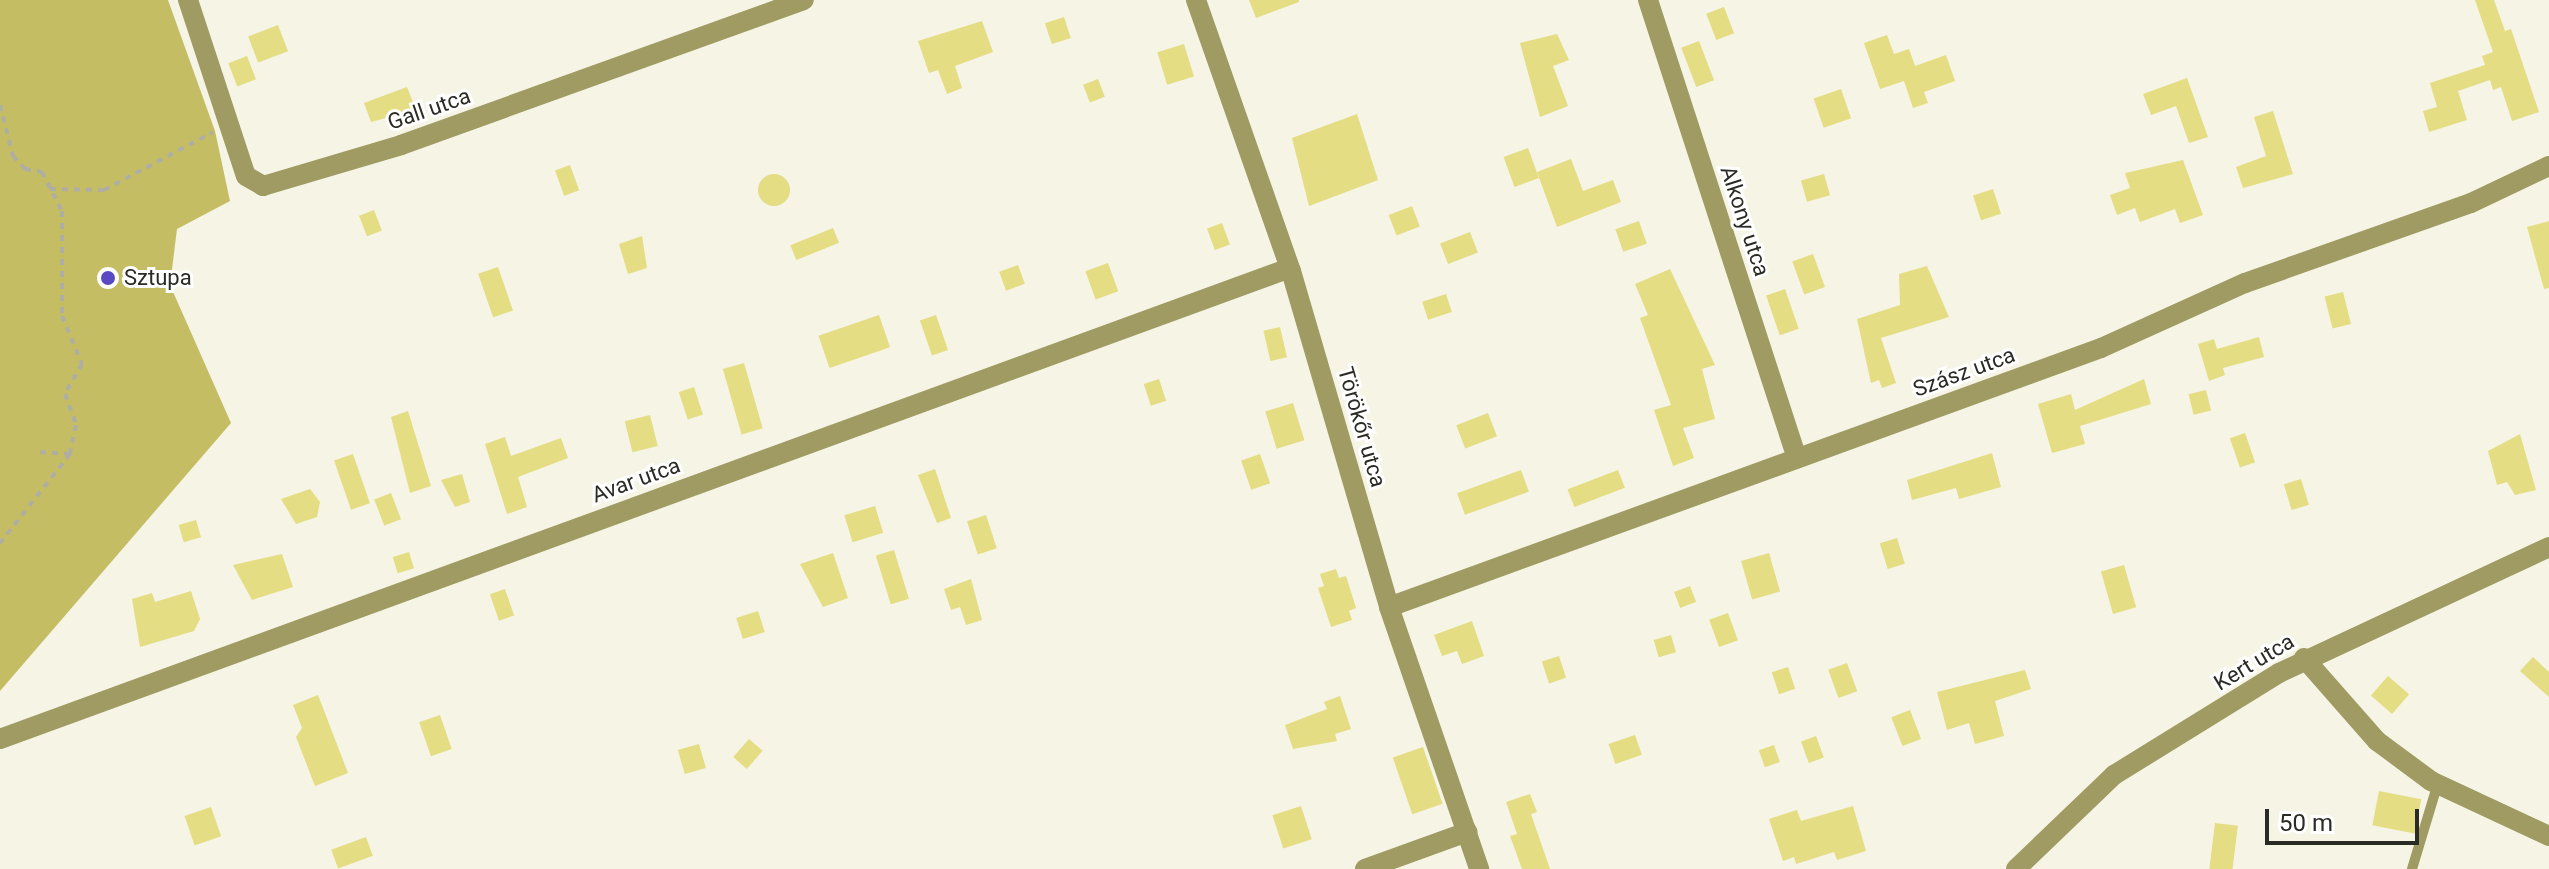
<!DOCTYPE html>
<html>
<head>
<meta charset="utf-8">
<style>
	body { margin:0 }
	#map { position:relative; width:2549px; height:869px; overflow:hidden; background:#f5f4e5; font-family:Roboto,sans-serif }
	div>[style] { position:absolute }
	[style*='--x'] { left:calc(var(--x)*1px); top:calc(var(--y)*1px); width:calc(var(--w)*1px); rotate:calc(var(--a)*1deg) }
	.forest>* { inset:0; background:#c4bd64 }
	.building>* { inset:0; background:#e4dd83; transform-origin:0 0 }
	.round { border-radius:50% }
	.path>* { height:4px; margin-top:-2px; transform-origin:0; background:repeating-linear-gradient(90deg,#aeaea2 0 6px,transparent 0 12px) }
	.service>* { height:10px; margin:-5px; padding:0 5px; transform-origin:5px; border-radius:5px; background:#9f9b62 }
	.minor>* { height:20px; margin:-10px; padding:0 10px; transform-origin:10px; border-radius:10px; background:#9f9b62 }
	.dots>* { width:22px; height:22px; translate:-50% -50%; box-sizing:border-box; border:4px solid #fff; border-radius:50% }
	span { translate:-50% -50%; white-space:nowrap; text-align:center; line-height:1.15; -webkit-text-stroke:6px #fff; paint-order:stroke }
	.street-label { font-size:22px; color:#2b2b25 }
	.poi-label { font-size:22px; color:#2b2b25 }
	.left { translate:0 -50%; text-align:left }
	.scale { position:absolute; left:2265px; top:809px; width:154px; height:36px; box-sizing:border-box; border:4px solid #2b2b25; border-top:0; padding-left:10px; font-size:24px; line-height:28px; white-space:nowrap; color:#2b2b25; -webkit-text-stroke:6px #fff; paint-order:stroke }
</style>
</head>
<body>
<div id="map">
	<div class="forest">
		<div style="clip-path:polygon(0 0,168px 0,215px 131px,230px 201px,177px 229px,170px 285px,231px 423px,0 691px)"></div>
	</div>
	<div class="building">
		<div style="clip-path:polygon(1249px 0,1299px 0,1299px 2px,1256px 18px)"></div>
		<div style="clip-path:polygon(2475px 0,2494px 0,2505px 31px,2511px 29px,2539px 112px,2512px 121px,2501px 87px,2493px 90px,2490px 80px,2458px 91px,2467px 120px,2429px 132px,2423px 111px,2437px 107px,2430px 83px,2485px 65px,2482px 56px,2493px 52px)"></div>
		<div style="left:1724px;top:7px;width:28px;height:19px;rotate:69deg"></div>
		<div style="left:1064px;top:17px;width:22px;height:20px;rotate:72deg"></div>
		<div style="clip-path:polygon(982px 21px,993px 52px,955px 66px,962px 88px,947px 94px,938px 70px,929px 73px,918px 41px)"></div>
		<div style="left:278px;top:25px;width:28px;height:32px;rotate:69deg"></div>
		<div style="clip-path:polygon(1557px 34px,1569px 60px,1553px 66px,1568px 106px,1540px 117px,1520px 43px)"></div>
		<div style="clip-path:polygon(1887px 35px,1894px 54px,1909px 49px,1915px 66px,1946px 55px,1955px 81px,1924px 92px,1928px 103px,1913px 108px,1904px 81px,1880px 89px,1864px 43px)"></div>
		<div style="left:1699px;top:41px;width:42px;height:19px;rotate:69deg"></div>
		<div style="left:1184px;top:44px;width:34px;height:28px;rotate:73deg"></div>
		<div style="left:247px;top:56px;width:25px;height:20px;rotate:69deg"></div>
		<div style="clip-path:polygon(2187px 78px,2208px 137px,2189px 143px,2176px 106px,2151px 115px,2143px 94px)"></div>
		<div style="left:1098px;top:79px;width:19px;height:16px;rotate:69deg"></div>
		<div style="clip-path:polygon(407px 87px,416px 110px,371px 122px,364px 103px)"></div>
		<div style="left:1841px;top:89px;width:31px;height:29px;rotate:71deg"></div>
		<div style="clip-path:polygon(2273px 111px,2293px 174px,2243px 188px,2236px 167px,2266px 156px,2254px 117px)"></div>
		<div style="clip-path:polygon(1357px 114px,1378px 180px,1309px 206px,1292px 138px)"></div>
		<div style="left:1528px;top:148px;width:32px;height:26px;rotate:70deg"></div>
		<div style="clip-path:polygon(1571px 159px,1583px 191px,1613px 180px,1621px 202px,1557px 227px,1537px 172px)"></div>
		<div style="clip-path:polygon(2183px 160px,2203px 215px,2180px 223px,2175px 209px,2140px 222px,2135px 208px,2117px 215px,2110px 195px,2130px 188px,2125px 173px)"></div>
		<div style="left:570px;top:165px;width:27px;height:16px;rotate:70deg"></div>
		<div class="round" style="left:758px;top:174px;width:32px;height:32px"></div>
		<div style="left:1824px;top:174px;width:22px;height:24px;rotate:74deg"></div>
		<div style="left:1993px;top:189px;width:26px;height:21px;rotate:72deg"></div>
		<div style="left:1412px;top:206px;width:22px;height:25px;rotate:69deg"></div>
		<div style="left:374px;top:210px;width:22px;height:16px;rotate:69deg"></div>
		<div style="left:1639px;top:221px;width:24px;height:25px;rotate:71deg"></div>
		<div style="clip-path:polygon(2549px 221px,2549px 288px,2544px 289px,2527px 227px)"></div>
		<div style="left:1222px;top:223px;width:23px;height:16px;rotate:70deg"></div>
		<div style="left:833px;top:228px;width:16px;height:46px;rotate:68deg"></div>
		<div style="left:1470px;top:232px;width:22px;height:32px;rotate:69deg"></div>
		<div style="clip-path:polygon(642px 236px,647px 268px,628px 274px,619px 244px)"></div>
		<div style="left:1813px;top:254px;width:35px;height:22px;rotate:70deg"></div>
		<div style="left:1108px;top:263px;width:30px;height:24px;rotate:70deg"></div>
		<div style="left:1018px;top:265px;width:20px;height:20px;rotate:70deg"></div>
		<div style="clip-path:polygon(1927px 266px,1949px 317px,1881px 338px,1896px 383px,1882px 388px,1879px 380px,1871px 383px,1857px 319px,1900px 305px,1899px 274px)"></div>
		<div style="left:498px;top:267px;width:46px;height:21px;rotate:71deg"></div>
		<div style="clip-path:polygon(1670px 269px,1715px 365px,1702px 369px,1715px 419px,1683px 428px,1694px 458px,1673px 466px,1654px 410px,1671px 405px,1640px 318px,1648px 315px,1635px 284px)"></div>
		<div style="left:1785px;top:289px;width:42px;height:20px;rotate:71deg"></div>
		<div style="left:2343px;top:292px;width:33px;height:19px;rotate:76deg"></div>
		<div style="left:1446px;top:294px;width:19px;height:25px;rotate:72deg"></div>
		<div style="left:879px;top:315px;width:34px;height:64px;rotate:71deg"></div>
		<div style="left:936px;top:315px;width:37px;height:17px;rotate:71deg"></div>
		<div style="left:1280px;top:327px;width:31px;height:17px;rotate:77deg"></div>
		<div style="clip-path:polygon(2259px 337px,2264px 357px,2223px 368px,2225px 375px,2209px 381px,2198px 344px,2214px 339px,2217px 349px)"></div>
		<div style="left:744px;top:363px;width:68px;height:22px;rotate:74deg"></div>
		<div style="left:1159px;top:379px;width:23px;height:16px;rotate:72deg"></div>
		<div style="clip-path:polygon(2144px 379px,2151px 404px,2080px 426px,2085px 444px,2052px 453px,2038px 404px,2071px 394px,2075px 410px)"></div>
		<div style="left:694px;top:387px;width:29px;height:16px;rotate:72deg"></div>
		<div style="left:2206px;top:390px;width:21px;height:18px;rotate:76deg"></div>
		<div style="left:1293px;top:403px;width:39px;height:29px;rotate:73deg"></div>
		<div style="clip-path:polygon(408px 411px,431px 486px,410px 493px,391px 417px)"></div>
		<div style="left:1488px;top:413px;width:25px;height:34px;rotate:69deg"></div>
		<div style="left:650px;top:415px;width:32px;height:26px;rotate:76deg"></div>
		<div style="left:2245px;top:433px;width:31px;height:16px;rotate:71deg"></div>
		<div style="clip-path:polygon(2520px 434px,2536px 490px,2515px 495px,2507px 482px,2497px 485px,2488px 451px)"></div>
		<div style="clip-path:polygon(505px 437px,511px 456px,561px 438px,568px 458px,518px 477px,527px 507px,507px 514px,485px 444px)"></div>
		<div style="clip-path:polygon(1992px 453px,2001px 487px,1959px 499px,1956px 488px,1912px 500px,1907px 480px)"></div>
		<div style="left:353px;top:454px;width:52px;height:20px;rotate:71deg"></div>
		<div style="left:1260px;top:454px;width:31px;height:20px;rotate:71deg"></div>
		<div style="clip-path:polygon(935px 469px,951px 518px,937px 523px,918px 475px)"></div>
		<div style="left:1521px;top:470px;width:23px;height:68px;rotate:70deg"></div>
		<div style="left:1618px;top:470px;width:19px;height:54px;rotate:69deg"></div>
		<div style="clip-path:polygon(462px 474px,470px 502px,455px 507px,441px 480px)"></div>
		<div style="left:2301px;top:479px;width:27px;height:18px;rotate:73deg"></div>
		<div style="clip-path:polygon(310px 489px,320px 502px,317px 517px,296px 524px,281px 499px)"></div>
		<div style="left:391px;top:493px;width:28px;height:18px;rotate:69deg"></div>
		<div style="left:875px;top:506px;width:28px;height:32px;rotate:73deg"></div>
		<div style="left:986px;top:515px;width:35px;height:20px;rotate:72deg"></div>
		<div style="left:196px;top:520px;width:18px;height:18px;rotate:74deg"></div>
		<div style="left:1897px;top:538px;width:27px;height:18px;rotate:73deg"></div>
		<div style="left:894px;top:550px;width:51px;height:19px;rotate:73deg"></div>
		<div style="left:409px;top:552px;width:17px;height:17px;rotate:73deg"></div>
		<div style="clip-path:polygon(833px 553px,848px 598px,823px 607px,800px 564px)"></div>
		<div style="left:1769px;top:553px;width:40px;height:29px;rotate:74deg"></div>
		<div style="clip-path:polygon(282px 554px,293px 587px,252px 600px,233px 565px)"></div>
		<div style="left:2124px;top:565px;width:44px;height:24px;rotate:74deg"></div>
		<div style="clip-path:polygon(1336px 569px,1339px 578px,1346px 576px,1356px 608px,1349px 611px,1352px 620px,1331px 627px,1318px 588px,1324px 586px,1320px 574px)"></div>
		<div style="clip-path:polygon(971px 579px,982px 620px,966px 625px,960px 607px,951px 610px,944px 589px)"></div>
		<div style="left:1690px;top:586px;width:17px;height:17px;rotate:69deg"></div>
		<div style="left:505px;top:589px;width:28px;height:16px;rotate:71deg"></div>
		<div style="clip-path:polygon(191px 591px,200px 619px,194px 631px,140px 647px,132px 599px,152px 593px,155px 602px)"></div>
		<div style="left:758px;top:611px;width:22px;height:23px;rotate:72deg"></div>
		<div style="left:1728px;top:613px;width:29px;height:20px;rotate:70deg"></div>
		<div style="clip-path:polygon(1472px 621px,1484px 656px,1462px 664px,1457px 651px,1442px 656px,1434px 635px)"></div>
		<div style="left:1671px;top:635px;width:18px;height:18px;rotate:74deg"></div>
		<div style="left:1559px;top:656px;width:23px;height:18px;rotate:72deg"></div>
		<div style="clip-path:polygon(2533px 657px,2549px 672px,2549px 697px,2520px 671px)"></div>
		<div style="left:1847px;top:663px;width:30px;height:20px;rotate:70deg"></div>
		<div style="left:1788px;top:667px;width:23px;height:17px;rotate:72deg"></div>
		<div style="clip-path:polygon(2025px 670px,2031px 689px,1995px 701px,2004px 736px,1975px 744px,1969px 723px,1947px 730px,1937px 692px)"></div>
		<div style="left:2388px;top:676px;width:28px;height:26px;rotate:41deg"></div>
		<div style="clip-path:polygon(318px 695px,348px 773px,315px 786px,296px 737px,302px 728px,293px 705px)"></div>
		<div style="clip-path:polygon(1340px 696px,1351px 729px,1335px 734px,1337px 741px,1293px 749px,1285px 725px,1327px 709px,1324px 702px)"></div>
		<div style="left:1910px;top:710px;width:31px;height:20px;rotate:69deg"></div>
		<div style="left:440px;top:715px;width:36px;height:22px;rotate:71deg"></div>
		<div style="left:1635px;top:735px;width:21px;height:28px;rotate:71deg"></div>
		<div style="left:1816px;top:736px;width:23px;height:16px;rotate:70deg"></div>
		<div style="left:749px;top:739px;width:18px;height:24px;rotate:41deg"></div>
		<div style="left:699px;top:744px;width:25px;height:22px;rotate:74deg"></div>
		<div style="left:1774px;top:745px;width:18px;height:16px;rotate:71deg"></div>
		<div style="left:1423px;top:747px;width:60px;height:32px;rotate:71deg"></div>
		<div style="left:2379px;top:791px;width:43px;height:35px;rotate:11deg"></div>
		<div style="clip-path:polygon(1530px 794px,1537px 812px,1531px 814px,1550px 869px,1522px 869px,1510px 836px,1517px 834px,1506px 802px)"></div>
		<div style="left:1301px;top:806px;width:35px;height:30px;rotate:72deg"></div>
		<div style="clip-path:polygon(1853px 806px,1866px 851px,1837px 860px,1834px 852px,1796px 864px,1794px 857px,1783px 861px,1769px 819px,1797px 810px,1801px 821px)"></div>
		<div style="left:211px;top:807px;width:31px;height:28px;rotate:71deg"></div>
		<div style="left:2215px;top:823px;width:23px;height:46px;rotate:7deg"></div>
		<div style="left:366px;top:837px;width:20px;height:37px;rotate:70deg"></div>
	</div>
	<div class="path">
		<div style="--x:0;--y:105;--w:53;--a:75.7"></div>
		<div style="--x:13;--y:156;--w:18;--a:47"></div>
		<div style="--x:25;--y:169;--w:17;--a:10"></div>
		<div style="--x:42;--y:172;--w:44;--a:62.9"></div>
		<div style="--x:62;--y:211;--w:105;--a:90"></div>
		<div style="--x:62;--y:316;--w:52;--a:67.4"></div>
		<div style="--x:82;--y:364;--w:34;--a:120"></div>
		<div style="--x:65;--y:394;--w:33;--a:70"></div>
		<div style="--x:76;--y:425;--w:30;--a:102"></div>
		<div style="--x:70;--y:454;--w:113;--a:128.2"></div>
		<div style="--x:50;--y:189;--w:54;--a:1.1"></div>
		<div style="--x:104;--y:190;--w:123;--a:-28"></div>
		<div style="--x:40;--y:452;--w:30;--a:4"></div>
	</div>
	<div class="service">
		<div style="--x:2412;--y:869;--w:90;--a:-73.2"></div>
	</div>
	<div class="minor">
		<div style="--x:188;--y:0;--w:185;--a:71.8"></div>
		<div style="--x:246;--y:176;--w:20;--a:30"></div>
		<div style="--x:263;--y:186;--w:144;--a:-16.5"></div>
		<div style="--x:401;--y:145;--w:428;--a:-19.8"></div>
		<div style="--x:1196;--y:0;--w:287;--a:70.7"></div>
		<div style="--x:1291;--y:271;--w:350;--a:73.7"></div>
		<div style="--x:1389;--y:607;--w:277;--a:71"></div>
		<div style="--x:1648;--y:0;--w:482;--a:72"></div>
		<div style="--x:1389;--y:607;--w:758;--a:-19.99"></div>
		<div style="--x:2101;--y:348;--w:158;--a:-24.3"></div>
		<div style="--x:2245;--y:283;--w:240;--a:-19.5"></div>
		<div style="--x:2471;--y:203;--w:86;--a:-25.4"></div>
		<div style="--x:2304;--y:658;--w:111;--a:48.7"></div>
		<div style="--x:2377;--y:741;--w:67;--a:36.5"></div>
		<div style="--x:2431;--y:781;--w:130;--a:25"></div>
		<div style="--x:0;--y:739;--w:1373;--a:-20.06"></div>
		<div style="--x:1365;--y:869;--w:109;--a:-19.9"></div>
		<div style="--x:2016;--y:869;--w:136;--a:-43.8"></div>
		<div style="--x:2114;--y:775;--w:194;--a:-31.7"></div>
		<div style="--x:2279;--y:673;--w:298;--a:-25"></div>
	</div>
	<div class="dots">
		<div style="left:108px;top:278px;background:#5b49c1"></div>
	</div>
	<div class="street-label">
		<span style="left:429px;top:109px;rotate:-19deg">Gall utca</span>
		<span style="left:1745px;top:221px;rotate:72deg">Alkony utca</span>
		<span style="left:1964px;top:372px;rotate:-20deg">Szász utca</span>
		<span style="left:1362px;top:427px;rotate:74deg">Törökőr utca</span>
		<span style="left:636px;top:480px;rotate:-20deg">Avar utca</span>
		<span style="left:2254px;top:662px;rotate:-31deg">Kert utca</span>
	</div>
	<div class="poi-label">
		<span class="left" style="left:124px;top:278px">Sztupa</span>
	</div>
	<div class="scale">50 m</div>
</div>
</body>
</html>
